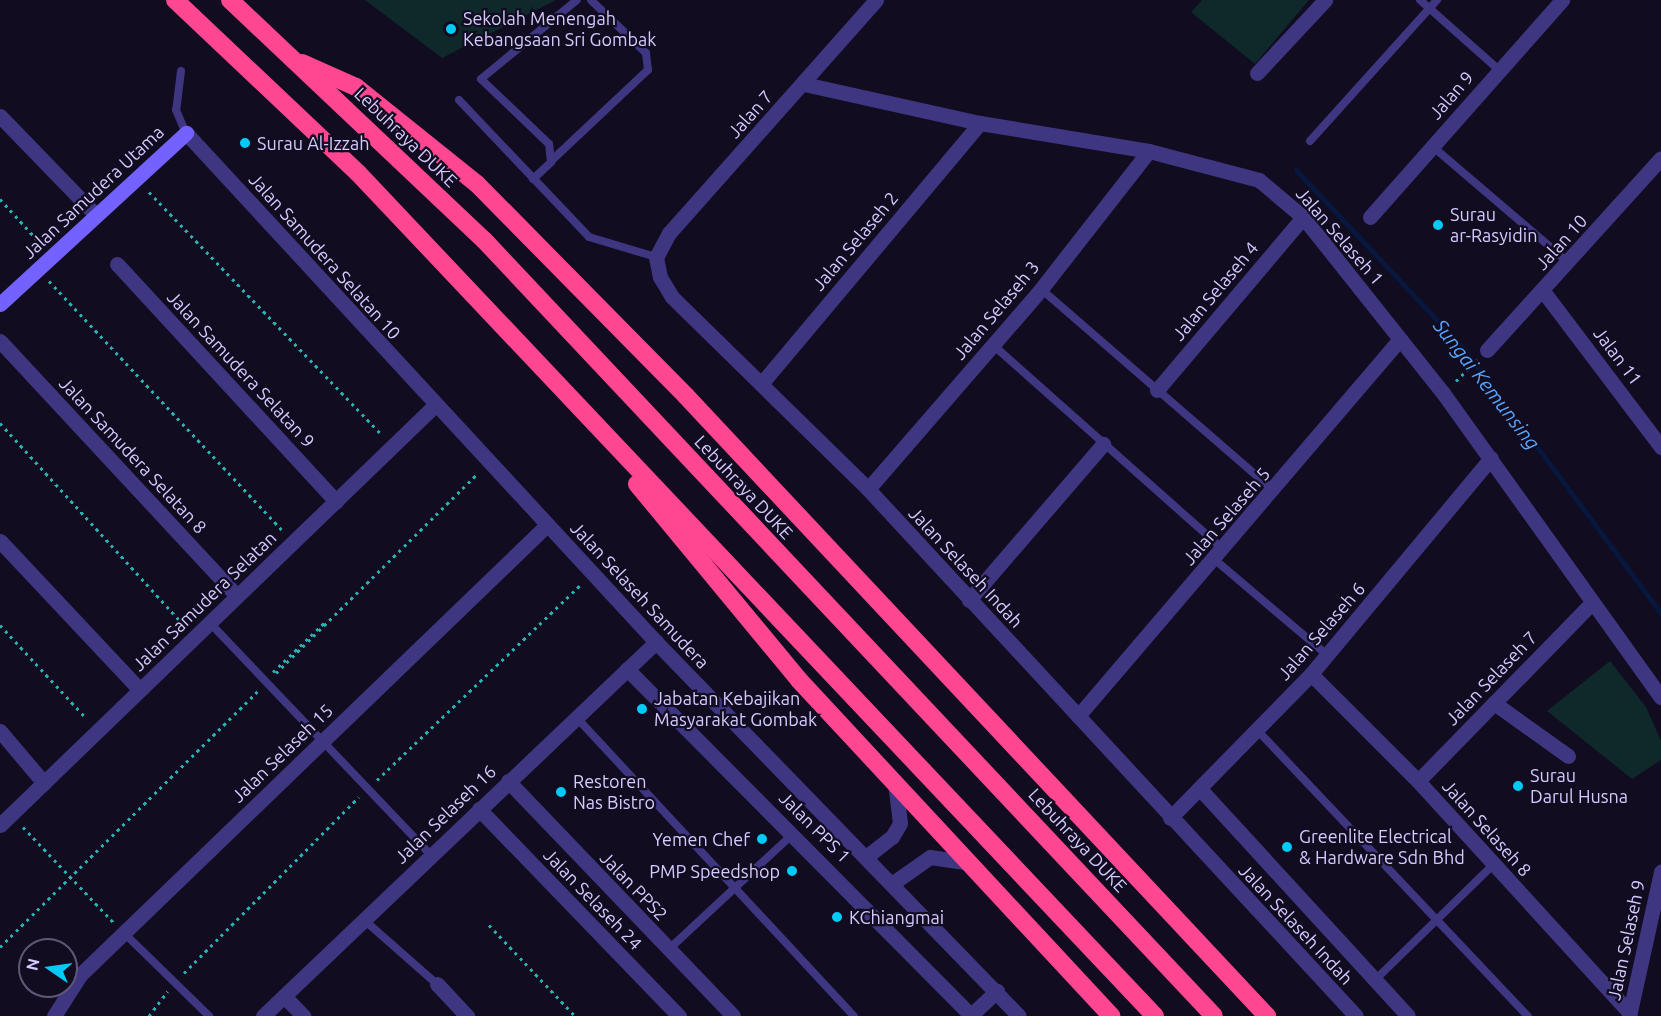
<!DOCTYPE html>
<html>
<head>
<meta charset="utf-8">
<style>
	body { margin:0 }
	#map { position:relative; width:1661px; height:1016px; overflow:hidden; background:#110c20; font-family:Ubuntu,sans-serif }
	div>[style] { position:absolute }
	[style*='--x'] { left:calc(var(--x)*1px); top:calc(var(--y)*1px); width:calc(var(--w)*1px); rotate:calc(var(--a)*1deg) }
	.green>* { inset:0; background:#0f292a }
	.stream>* { height:5px; margin:-2.5px; padding:0 2.5px; transform-origin:2.5px; border-radius:2.5px; background:#08173e }
	.path>* { height:3px; margin-top:-1.5px; transform-origin:0; background:repeating-linear-gradient(90deg,#2ab1b4 0 3px,transparent 0 7.5px) }
	.lane>* { height:8px; margin:-4px; padding:0 4px; transform-origin:4px; border-radius:4px; background:#3f3681 }
	.street>* { height:15px; margin:-7.5px; padding:0 7.5px; transform-origin:7.5px; border-radius:7.5px; background:#3f3681 }
	.secondary>* { height:15px; margin:-7.5px; padding:0 7.5px; transform-origin:7.5px; border-radius:7.5px; background:#7362ff }
	.highway>* { height:18px; margin:-9px; padding:0 9px; transform-origin:9px; border-radius:9px; background:#ff4690 }
	.dots>* { width:16px; height:16px; translate:-50% -50%; box-sizing:border-box; border:3px solid #110c20; border-radius:50% }
	span { translate:-50% -50%; white-space:nowrap; text-align:center; line-height:1.15; -webkit-text-stroke:4.5px #110c20; paint-order:stroke }
	.poi-label { font-size:18px; color:#d5cbff }
	.left { translate:0 -50%; text-align:left }
	.right { translate:-100% -50%; text-align:right }
	.street-label { font-size:18px; color:#d5cbff }
	.water-label { font-size:20px; color:#59a5ff; font-style:italic }
	.north { position:absolute; left:18px; top:938px; width:60px; height:60px; box-sizing:border-box; background:#110c20; border:2px solid #5f5879; border-radius:50%; rotate:283deg; font-size:16px; font-weight:700; line-height:24px; text-align:center; color:#d5cbff }
	.north::after { content:''; display:block; margin:auto; width:21px; height:27px; background:#00caf6; clip-path:polygon(50% 0,100% 100%,50% 72%,0 100%) }
</style>
</head>
<body>
<div id="map">
	<div class="green">
		<div style="clip-path:polygon(365px 0,556px 0,442px 58px)"></div>
		<div style="clip-path:polygon(1202px 0,1309px 0,1255px 64px,1191px 12px)"></div>
		<div style="clip-path:polygon(1610px 661px,1646px 707px,1661px 741px,1661px 760px,1632px 779px,1547px 711px)"></div>
	</div>
	<div class="stream">
		<div style="--x:1296;--y:170;--w:245;--a:46.8"></div>
		<div style="--x:1464;--y:349;--w:329;--a:53.3"></div>
	</div>
	<div class="path">
		<div style="--x:149;--y:192;--w:335;--a:46.2"></div>
		<div style="--x:0;--y:199;--w:61;--a:47.7"></div>
		<div style="--x:49;--y:281;--w:341;--a:46.9"></div>
		<div style="--x:1456;--y:381;--w:30;--a:-45"></div>
		<div style="--x:0;--y:423;--w:275;--a:47.7"></div>
		<div style="--x:0;--y:625;--w:127;--a:47.2"></div>
		<div style="--x:273;--y:672;--w:75;--a:-43.9"></div>
		<div style="--x:276;--y:673;--w:284;--a:-44.7"></div>
		<div style="--x:377;--y:780;--w:281;--a:-43.8"></div>
		<div style="--x:23;--y:827;--w:131;--a:46.5"></div>
		<div style="--x:489;--y:925;--w:125;--a:46.6"></div>
		<div style="--x:0;--y:947;--w:365;--a:-44.8"></div>
		<div style="--x:184;--y:973;--w:248;--a:-45.2"></div>
		<div style="--x:149;--y:1016;--w:31;--a:-53"></div>
	</div>
	<div class="lane">
		<div style="--x:1420;--y:0;--w:106;--a:41.5"></div>
		<div style="--x:181;--y:71;--w:39;--a:97"></div>
		<div style="--x:176;--y:110;--w:25;--a:67"></div>
		<div style="--x:459;--y:100;--w:189;--a:46.5"></div>
		<div style="--x:589;--y:237;--w:70;--a:16.6"></div>
		<div style="--x:1310;--y:141;--w:190;--a:-48"></div>
		<div style="--x:1432;--y:146;--w:180;--a:40.5"></div>
		<div style="--x:551;--y:161;--w:133;--a:-43.2"></div>
		<div style="--x:648;--y:70;--w:17;--a:-97"></div>
		<div style="--x:646;--y:53;--w:76;--a:-136.1"></div>
		<div style="--x:533;--y:179;--w:25;--a:-43"></div>
		<div style="--x:551;--y:162;--w:18;--a:-96"></div>
		<div style="--x:549;--y:144;--w:94;--a:-136.3"></div>
		<div style="--x:481;--y:79;--w:124;--a:-39.5"></div>
		<div style="--x:1041;--y:289;--w:307;--a:40.9"></div>
		<div style="--x:993;--y:345;--w:307;--a:41.6"></div>
		<div style="--x:1214;--y:559;--w:148;--a:40.3"></div>
		<div style="--x:210;--y:623;--w:320;--a:46.4"></div>
		<div style="--x:576;--y:717;--w:408;--a:47.1"></div>
		<div style="--x:1259;--y:732;--w:391;--a:46.6"></div>
		<div style="--x:363;--y:919;--w:98;--a:41.3"></div>
		<div style="--x:124;--y:933;--w:119;--a:44.3"></div>
		<div style="--x:668;--y:950;--w:171;--a:-42.9"></div>
		<div style="--x:1375;--y:980;--w:166;--a:-44.3"></div>
	</div>
	<div class="street">
		<div style="--x:876;--y:0;--w:312;--a:131.6"></div>
		<div style="--x:669;--y:233;--w:27;--a:118"></div>
		<div style="--x:656;--y:257;--w:20;--a:79"></div>
		<div style="--x:660;--y:277;--w:23;--a:59"></div>
		<div style="--x:672;--y:297;--w:274;--a:44.4"></div>
		<div style="--x:868;--y:489;--w:718;--a:47.2"></div>
		<div style="--x:1257;--y:73;--w:100;--a:-47"></div>
		<div style="--x:804;--y:84;--w:180;--a:12.5"></div>
		<div style="--x:980;--y:123;--w:171;--a:9.4"></div>
		<div style="--x:1149;--y:151;--w:114;--a:14.8"></div>
		<div style="--x:1259;--y:180;--w:57;--a:40.1"></div>
		<div style="--x:1303;--y:217;--w:225;--a:51.5"></div>
		<div style="--x:1443;--y:393;--w:374;--a:54.4"></div>
		<div style="--x:0;--y:116;--w:138;--a:45.9"></div>
		<div style="--x:186;--y:133;--w:693;--a:47.28"></div>
		<div style="--x:656;--y:642;--w:521;--a:45.86"></div>
		<div style="--x:1370;--y:217;--w:290;--a:-48.5"></div>
		<div style="--x:117;--y:264;--w:323;--a:47.3"></div>
		<div style="--x:1543;--y:291;--w:196;--a:52.9"></div>
		<div style="--x:0;--y:341;--w:348;--a:47.1"></div>
		<div style="--x:1487;--y:350;--w:259;--a:-47.8"></div>
		<div style="--x:761;--y:384;--w:341;--a:-50"></div>
		<div style="--x:1157;--y:390;--w:226;--a:-49.8"></div>
		<div style="--x:868;--y:489;--w:264;--a:-49.1"></div>
		<div style="--x:1041;--y:289;--w:175;--a:-52"></div>
		<div style="--x:0;--y:541;--w:204;--a:46.8"></div>
		<div style="--x:969;--y:600;--w:206;--a:-49.3"></div>
		<div style="--x:627;--y:669;--w:489;--a:45.2"></div>
		<div style="--x:1311;--y:674;--w:151;--a:45"></div>
		<div style="--x:1418;--y:781;--w:314;--a:47.6"></div>
		<div style="--x:1494;--y:703;--w:91;--a:35.6"></div>
		<div style="--x:1078;--y:716;--w:496;--a:-49.5"></div>
		<div style="--x:0;--y:731;--w:68;--a:49.8"></div>
		<div style="--x:508;--y:781;--w:325;--a:46.2"></div>
		<div style="--x:1418;--y:781;--w:249;--a:-45.7"></div>
		<div style="--x:1201;--y:790;--w:306;--a:47.5"></div>
		<div style="--x:479;--y:809;--w:288;--a:46"></div>
		<div style="--x:1170;--y:818;--w:202;--a:-45.6"></div>
		<div style="--x:1311;--y:674;--w:281;--a:-50.2"></div>
		<div style="--x:0;--y:825;--w:605;--a:-43.99"></div>
		<div style="--x:866;--y:857;--w:33;--a:-38"></div>
		<div style="--x:892;--y:837;--w:16;--a:-60"></div>
		<div style="--x:900;--y:823;--w:41;--a:-97"></div>
		<div style="--x:893;--y:883;--w:45;--a:-35.1"></div>
		<div style="--x:930;--y:857;--w:40;--a:8.5"></div>
		<div style="--x:437;--y:984;--w:44;--a:46.8"></div>
		<div style="--x:284;--y:996;--w:28;--a:46"></div>
		<div style="--x:54;--y:1016;--w:49;--a:-57.6"></div>
		<div style="--x:80;--y:975;--w:649;--a:-43.94"></div>
		<div style="--x:263;--y:1016;--w:543;--a:-43.58"></div>
		<div style="--x:970;--y:1016;--w:37;--a:-43"></div>
		<div style="--x:1629;--y:1016;--w:148;--a:-77.5"></div>
	</div>
	<div class="secondary">
		<div style="--x:0;--y:304;--w:253;--a:-42.6"></div>
	</div>
	<div class="highway">
		<div style="--x:175;--y:0;--w:252;--a:43.4"></div>
		<div style="--x:358;--y:173;--w:1160;--a:46.61"></div>
		<div style="--x:230;--y:0;--w:349;--a:43.4"></div>
		<div style="--x:484;--y:240;--w:1065;--a:46.75"></div>
		<div style="--x:302;--y:63;--w:59;--a:24"></div>
		<div style="--x:356;--y:87;--w:155;--a:38.7"></div>
		<div style="--x:477;--y:184;--w:298;--a:45.4"></div>
		<div style="--x:686;--y:396;--w:850;--a:46.86"></div>
		<div style="--x:637;--y:484;--w:254;--a:50.4"></div>
		<div style="--x:799;--y:680;--w:459;--a:47.1"></div>
	</div>
	<div class="dots">
		<div style="left:451px;top:29px;background:#00caf6"></div>
		<div style="left:245px;top:143px;background:#00caf6"></div>
		<div style="left:1438px;top:225px;background:#00caf6"></div>
		<div style="left:642px;top:709px;background:#00caf6"></div>
		<div style="left:1518px;top:786px;background:#00caf6"></div>
		<div style="left:561px;top:792px;background:#00caf6"></div>
		<div style="left:762px;top:839px;background:#00caf6"></div>
		<div style="left:1287px;top:847px;background:#00caf6"></div>
		<div style="left:792px;top:871px;background:#00caf6"></div>
		<div style="left:837px;top:917px;background:#00caf6"></div>
	</div>
	<div class="poi-label">
		<span class="left" style="left:463px;top:29px">Sekolah Menengah<br>Kebangsaan Sri Gombak</span>
		<span class="left" style="left:257px;top:143px">Surau Al-Izzah</span>
		<span class="left" style="left:1450px;top:225px">Surau<br>ar-Rasyidin</span>
		<span class="left" style="left:654px;top:709px">Jabatan Kebajikan<br>Masyarakat Gombak</span>
		<span class="left" style="left:1530px;top:786px">Surau<br>Darul Husna</span>
		<span class="left" style="left:573px;top:792px">Restoren<br>Nas Bistro</span>
		<span class="left" style="left:1299px;top:847px">Greenlite Electrical<br>&amp; Hardware Sdn Bhd</span>
		<span class="right" style="left:750px;top:839px">Yemen Chef</span>
		<span class="right" style="left:780px;top:871px">PMP Speedshop</span>
		<span class="left" style="left:849px;top:917px">KChiangmai</span>
	</div>
	<div class="street-label">
		<span style="left:1451px;top:95px;rotate:-49deg">Jalan 9</span>
		<span style="left:750px;top:114px;rotate:-48deg">Jalan 7</span>
		<span style="left:406px;top:137px;rotate:44deg">Lebuhraya DUKE</span>
		<span style="left:93px;top:192px;rotate:-43deg">Jalan Samudera Utama</span>
		<span style="left:1340px;top:236px;rotate:49deg">Jalan Selaseh 1</span>
		<span style="left:855px;top:241px;rotate:-50deg">Jalan Selaseh 2</span>
		<span style="left:1561px;top:242px;rotate:-48deg">Jalan 10</span>
		<span style="left:325px;top:256px;rotate:48deg">Jalan Samudera Selatan 10</span>
		<span style="left:1215px;top:291px;rotate:-50deg">Jalan Selaseh 4</span>
		<span style="left:996px;top:310px;rotate:-50deg">Jalan Selaseh 3</span>
		<span style="left:1618px;top:356px;rotate:53deg">Jalan 11</span>
		<span style="left:241px;top:369px;rotate:47deg">Jalan Samudera Selatan 9</span>
		<span style="left:133px;top:455px;rotate:47deg">Jalan Samudera Selatan 8</span>
		<span style="left:744px;top:487px;rotate:47deg">Lebuhraya DUKE</span>
		<span style="left:1226px;top:516px;rotate:-49deg">Jalan Selaseh 5</span>
		<span style="left:966px;top:567px;rotate:47deg">Jalan Selaseh Indah</span>
		<span style="left:640px;top:595px;rotate:47deg">Jalan Selaseh Samudera</span>
		<span style="left:204px;top:601px;rotate:-44deg">Jalan Samudera Selatan</span>
		<span style="left:1321px;top:631px;rotate:-49deg">Jalan Selaseh 6</span>
		<span style="left:1491px;top:678px;rotate:-46deg">Jalan Selaseh 7</span>
		<span style="left:282px;top:753px;rotate:-44deg">Jalan Selaseh 15</span>
		<span style="left:445px;top:814px;rotate:-44deg">Jalan Selaseh 16</span>
		<span style="left:815px;top:827px;rotate:45deg">Jalan PPS 1</span>
		<span style="left:1487px;top:828px;rotate:48deg">Jalan Selaseh 8</span>
		<span style="left:1078px;top:840px;rotate:47deg">Lebuhraya DUKE</span>
		<span style="left:634px;top:886px;rotate:46deg">Jalan PPS2</span>
		<span style="left:593px;top:899px;rotate:46deg">Jalan Selaseh 24</span>
		<span style="left:1296px;top:924px;rotate:47deg">Jalan Selaseh Indah</span>
		<span style="left:1626px;top:940px;rotate:-78deg">Jalan Selaseh 9</span>
	</div>
	<div class="water-label">
		<span style="left:1487px;top:384px;rotate:52deg">Sungai Kemunsing</span>
	</div>
	<div class="north">N</div>
</div>
</body>
</html>
